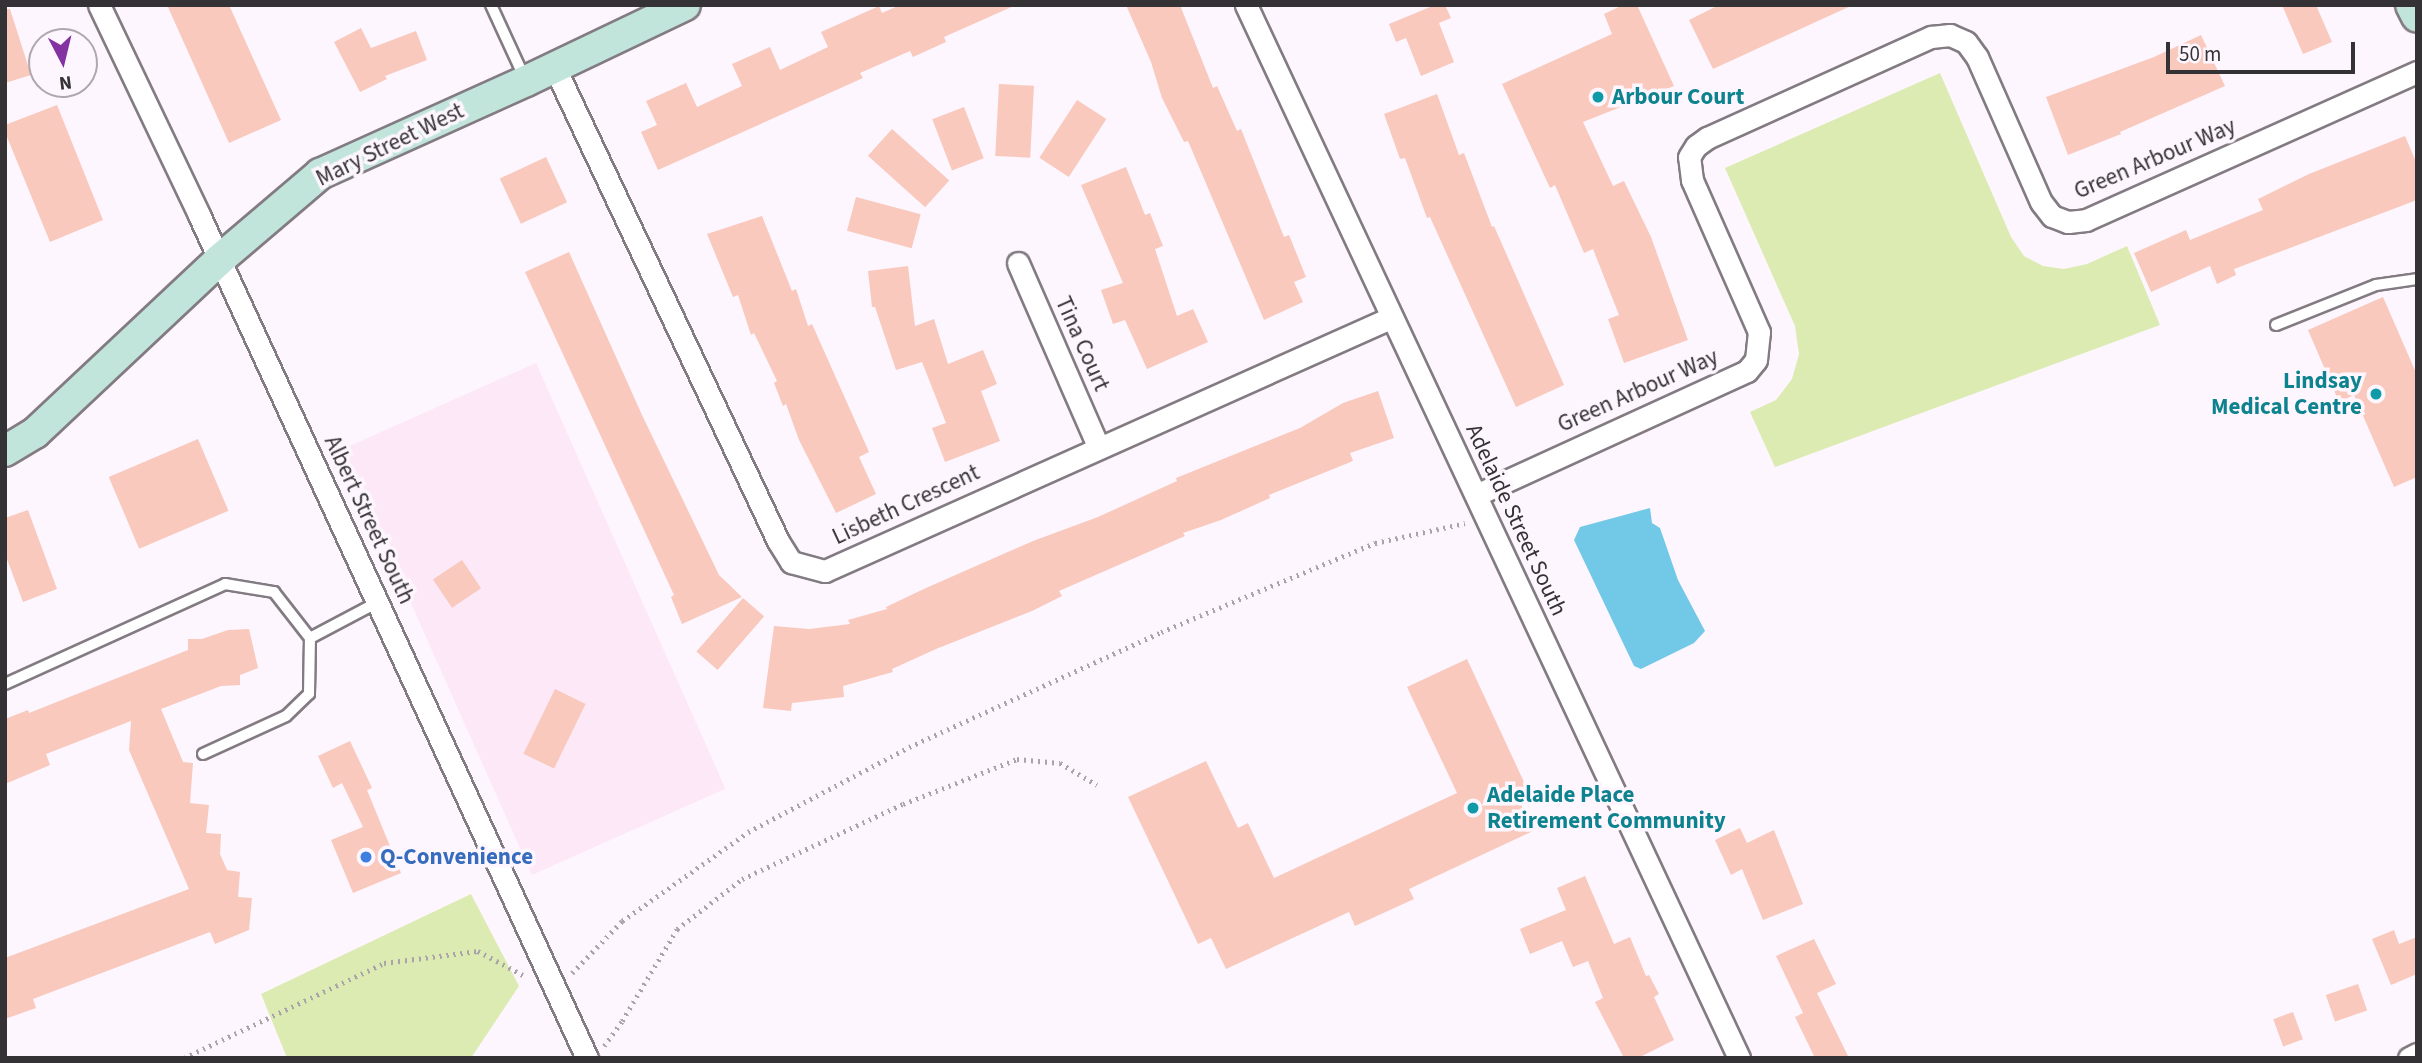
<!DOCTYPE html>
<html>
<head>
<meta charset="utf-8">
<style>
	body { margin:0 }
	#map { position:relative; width:2422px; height:1063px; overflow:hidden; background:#fef6fe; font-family:"Source Sans 3",sans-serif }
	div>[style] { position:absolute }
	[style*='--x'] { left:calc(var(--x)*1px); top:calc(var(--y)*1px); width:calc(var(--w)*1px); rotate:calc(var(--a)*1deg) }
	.industrial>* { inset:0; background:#fde8f7; transform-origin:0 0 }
	.green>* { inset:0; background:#dcebb2 }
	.water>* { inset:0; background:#72c9e7 }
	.building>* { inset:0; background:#f8c9bc; transform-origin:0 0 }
	.path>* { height:4.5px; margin-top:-2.25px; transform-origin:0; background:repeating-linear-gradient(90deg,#aaa4aa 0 2px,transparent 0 7px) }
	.roads { filter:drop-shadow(2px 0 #837b82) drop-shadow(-2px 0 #837b82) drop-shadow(0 2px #837b82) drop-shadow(0 -2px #837b82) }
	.lane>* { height:10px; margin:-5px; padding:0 5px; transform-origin:5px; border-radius:5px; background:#fff }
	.street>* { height:21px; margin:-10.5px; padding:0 10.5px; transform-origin:10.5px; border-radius:10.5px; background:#fff }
	.secondary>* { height:30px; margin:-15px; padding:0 15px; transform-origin:15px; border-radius:15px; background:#c2e5db }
	.dots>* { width:19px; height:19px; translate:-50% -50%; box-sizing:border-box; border:4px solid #fef6fe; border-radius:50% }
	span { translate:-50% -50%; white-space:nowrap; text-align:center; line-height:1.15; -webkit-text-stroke:7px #fef6fe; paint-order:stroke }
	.culture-label { font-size:23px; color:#0d838f; font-weight:700 }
	.left { translate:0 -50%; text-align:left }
	.right { translate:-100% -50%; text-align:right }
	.street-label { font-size:23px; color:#353235 }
	.shop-label { font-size:23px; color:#366cbe; font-weight:700 }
	.frame { position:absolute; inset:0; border:7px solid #353235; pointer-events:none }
	.north { position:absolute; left:28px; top:28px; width:70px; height:70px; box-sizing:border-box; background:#fef6fe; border:2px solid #aea8ae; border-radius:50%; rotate:173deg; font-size:19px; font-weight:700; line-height:28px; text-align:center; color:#353235 }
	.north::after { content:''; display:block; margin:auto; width:24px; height:32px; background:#8432a1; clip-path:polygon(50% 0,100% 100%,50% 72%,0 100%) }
	.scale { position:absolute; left:2166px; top:42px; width:189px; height:32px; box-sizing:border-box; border:4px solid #353235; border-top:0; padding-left:9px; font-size:21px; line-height:24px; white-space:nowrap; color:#353235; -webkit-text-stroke:5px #fef6fe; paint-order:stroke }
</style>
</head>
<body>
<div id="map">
	<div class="industrial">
		<div style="left:536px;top:363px;width:466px;height:212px;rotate:66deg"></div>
	</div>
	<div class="green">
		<div style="clip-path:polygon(1940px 73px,2011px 237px,2024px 256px,2043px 266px,2064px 269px,2087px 264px,2127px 246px,2160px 325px,1775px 467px,1750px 412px,1776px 400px,1792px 379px,1799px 354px,1795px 326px,1725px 168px)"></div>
		<div style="clip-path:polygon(471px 894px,519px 986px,471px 1058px,287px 1058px,261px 994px)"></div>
	</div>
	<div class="water">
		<div style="clip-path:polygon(1650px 508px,1652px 523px,1660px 528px,1678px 580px,1705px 631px,1694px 643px,1641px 669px,1634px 666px,1574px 540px,1580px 527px)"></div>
	</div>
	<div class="building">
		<div style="clip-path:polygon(167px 5px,229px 5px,281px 120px,229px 143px)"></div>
		<div style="clip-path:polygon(900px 5px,1016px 5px,944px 37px,946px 42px,913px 57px,910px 51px,860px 73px,863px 78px,658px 170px,641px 132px,657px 125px,646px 101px,686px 83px,697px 107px,742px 86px,732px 64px,770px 47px,780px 70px,828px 47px,821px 32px,879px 6px,882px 13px)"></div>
		<div style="clip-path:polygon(1126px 5px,1180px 5px,1213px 88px,1217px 86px,1237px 131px,1241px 129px,1284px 237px,1289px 235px,1306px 277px,1294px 282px,1303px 302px,1264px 320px,1188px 141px,1184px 142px,1162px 98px,1151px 62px)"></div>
		<div style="clip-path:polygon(1435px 5px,1445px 5px,1451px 18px,1439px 23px,1454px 62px,1421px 76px,1406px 38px,1396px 42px,1389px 24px)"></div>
		<div style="clip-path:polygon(1623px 5px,1637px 5px,1674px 86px,1583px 122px,1613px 186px,1624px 181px,1651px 237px,1688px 340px,1624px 363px,1608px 319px,1619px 315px,1593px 249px,1584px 253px,1555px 185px,1550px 188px,1502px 84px,1612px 34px,1604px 14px)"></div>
		<div style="clip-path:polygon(1719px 5px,1853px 5px,1713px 69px,1689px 20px)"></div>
		<div style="clip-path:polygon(2282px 5px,2316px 5px,2332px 42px,2303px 54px)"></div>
		<div style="clip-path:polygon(5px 9px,10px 9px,31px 75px,5px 83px)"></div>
		<div style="clip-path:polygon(361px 28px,371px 48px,416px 31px,427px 60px,385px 76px,387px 79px,360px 92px,334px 42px)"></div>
		<div style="clip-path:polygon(2201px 35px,2225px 86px,2120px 132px,2121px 134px,2068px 155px,2046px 97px,2154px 57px)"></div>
		<div style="left:999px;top:84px;width:35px;height:72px;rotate:3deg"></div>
		<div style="clip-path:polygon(1437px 94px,1459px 155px,1464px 153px,1492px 227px,1494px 226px,1564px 385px,1516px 407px,1430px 217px,1427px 218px,1405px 158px,1400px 159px,1384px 114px)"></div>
		<div style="left:1077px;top:100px;width:35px;height:69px;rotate:33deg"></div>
		<div style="clip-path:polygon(57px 105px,103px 220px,50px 242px,5px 132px,5px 125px)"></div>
		<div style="left:964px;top:107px;width:55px;height:34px;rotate:69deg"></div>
		<div style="left:892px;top:129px;width:77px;height:36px;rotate:42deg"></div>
		<div style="clip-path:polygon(2405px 136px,2417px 164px,2417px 200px,2234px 269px,2236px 275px,2217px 284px,2210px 266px,2151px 292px,2134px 253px,2186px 230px,2190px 240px,2263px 210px,2258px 199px,2309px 174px)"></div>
		<div style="left:546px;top:157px;width:50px;height:51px;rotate:65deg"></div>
		<div style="clip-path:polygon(1126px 167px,1145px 215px,1150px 213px,1163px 246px,1155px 249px,1177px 316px,1193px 309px,1208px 342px,1147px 369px,1125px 320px,1113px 324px,1101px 290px,1123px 283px,1081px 185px)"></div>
		<div style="left:856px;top:197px;width:67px;height:35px;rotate:15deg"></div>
		<div style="clip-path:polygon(762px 216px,792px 291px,796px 289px,808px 326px,812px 324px,869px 452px,859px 457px,876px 494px,836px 513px,799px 440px,786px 404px,783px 406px,774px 383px,777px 381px,754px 333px,751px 335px,738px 295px,733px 297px,707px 234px)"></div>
		<div style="clip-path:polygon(569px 252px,642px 415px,719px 575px,742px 597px,682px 624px,671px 597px,674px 595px,525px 272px)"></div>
		<div style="clip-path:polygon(908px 266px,915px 326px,934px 319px,948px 364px,983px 350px,997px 384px,981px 391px,1000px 441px,945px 462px,932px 428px,946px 423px,922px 362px,896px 370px,875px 307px,872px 307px,868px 271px)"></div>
		<div style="clip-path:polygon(2383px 297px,2417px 375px,2417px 477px,2394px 487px,2354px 395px,2339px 402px,2308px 330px)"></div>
		<div style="clip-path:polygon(1378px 391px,1394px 438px,1350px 453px,1353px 461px,1269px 495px,1270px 498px,1221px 520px,1183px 533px,1185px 536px,1059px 591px,1062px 596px,1032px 611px,936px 649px,892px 669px,893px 672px,843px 686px,844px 697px,792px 703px,791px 711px,763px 708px,774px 626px,809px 629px,850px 624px,848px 620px,887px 609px,886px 607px,926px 588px,1033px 541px,1098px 517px,1177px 481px,1176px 478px,1300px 428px,1343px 403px)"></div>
		<div style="left:198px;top:439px;width:78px;height:97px;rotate:67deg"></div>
		<div style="clip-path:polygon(28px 510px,57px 589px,23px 602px,5px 554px,5px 518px)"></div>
		<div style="left:462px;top:560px;width:34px;height:35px;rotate:56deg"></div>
		<div style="left:743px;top:598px;width:28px;height:71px;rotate:41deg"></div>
		<div style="clip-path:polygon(249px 629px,258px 668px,240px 675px,240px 685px,221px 686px,161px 709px,183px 762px,193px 763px,190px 803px,209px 805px,206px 833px,221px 834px,220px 854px,227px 870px,240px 872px,238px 897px,252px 898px,249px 930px,215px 944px,210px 932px,33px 999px,36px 1008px,5px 1019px,5px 958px,189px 889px,129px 750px,131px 721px,46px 754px,50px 765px,5px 784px,5px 719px,28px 710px,29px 713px,188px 650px,188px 639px,202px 639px,228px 630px)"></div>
		<div style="clip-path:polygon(1467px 659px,1530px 795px,1519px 800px,1533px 831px,1409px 889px,1414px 899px,1355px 926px,1349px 912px,1226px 969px,1211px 938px,1198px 944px,1128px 797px,1206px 761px,1238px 828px,1248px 823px,1274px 878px,1457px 793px,1407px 687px)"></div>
		<div style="left:555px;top:689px;width:34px;height:72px;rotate:26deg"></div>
		<div style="clip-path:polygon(350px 741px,372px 788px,367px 790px,401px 873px,353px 893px,331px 840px,363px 827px,342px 783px,333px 788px,318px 756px)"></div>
		<div style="clip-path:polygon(1740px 828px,1747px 843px,1774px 830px,1803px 904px,1763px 920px,1742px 869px,1731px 875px,1715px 840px)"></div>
		<div style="clip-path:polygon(1585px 876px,1614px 944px,1630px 937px,1646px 976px,1649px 975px,1659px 994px,1654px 997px,1674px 1040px,1638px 1058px,1624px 1058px,1595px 1002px,1603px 998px,1588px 961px,1573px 967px,1562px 941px,1530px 954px,1520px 929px,1566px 910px,1557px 888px)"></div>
		<div style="clip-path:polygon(2394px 930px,2399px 944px,2417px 937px,2417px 974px,2391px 985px,2372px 939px)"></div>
		<div style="clip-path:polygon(1814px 939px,1836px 984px,1817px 993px,1849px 1058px,1815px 1058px,1795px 1017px,1803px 1013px,1776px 956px)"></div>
		<div style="left:2358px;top:984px;width:28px;height:34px;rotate:71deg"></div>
		<div style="left:2293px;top:1012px;width:29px;height:21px;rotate:70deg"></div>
	</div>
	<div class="path">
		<div style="--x:572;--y:973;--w:72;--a:-46.1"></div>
		<div style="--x:622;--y:921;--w:154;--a:-35.2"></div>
		<div style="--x:748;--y:832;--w:182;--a:-27.8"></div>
		<div style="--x:909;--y:747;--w:277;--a:-24.5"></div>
		<div style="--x:1161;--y:632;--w:232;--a:-22.6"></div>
		<div style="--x:1375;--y:543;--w:92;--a:-12.5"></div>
		<div style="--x:604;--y:1046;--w:31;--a:-54"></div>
		<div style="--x:622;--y:1021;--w:107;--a:-59.1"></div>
		<div style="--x:677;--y:929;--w:82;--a:-37.6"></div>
		<div style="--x:742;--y:879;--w:178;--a:-25"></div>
		<div style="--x:903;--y:804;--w:123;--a:-21.5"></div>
		<div style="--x:1017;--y:759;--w:43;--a:5.3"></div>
		<div style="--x:1060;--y:763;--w:43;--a:30.7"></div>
		<div style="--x:184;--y:1058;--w:221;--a:-25.4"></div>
		<div style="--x:384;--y:963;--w:95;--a:-7.3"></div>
		<div style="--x:478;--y:951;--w:51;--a:28.1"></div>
	</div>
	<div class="roads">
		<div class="lane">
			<div style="--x:491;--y:5;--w:81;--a:65.3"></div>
			<div style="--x:2276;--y:325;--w:108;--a:-21.8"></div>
			<div style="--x:2376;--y:285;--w:41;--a:-8.3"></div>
			<div style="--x:5;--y:684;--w:242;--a:-24.4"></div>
			<div style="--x:225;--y:584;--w:50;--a:9.3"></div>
			<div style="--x:274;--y:592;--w:58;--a:52"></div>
			<div style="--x:310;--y:638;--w:77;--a:-27.9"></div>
			<div style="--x:203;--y:754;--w:91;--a:-24.6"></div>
			<div style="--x:286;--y:716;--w:32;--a:-44"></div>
			<div style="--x:309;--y:694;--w:56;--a:-89"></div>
		</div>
		<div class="street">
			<div style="--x:99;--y:5;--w:233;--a:64.5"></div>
			<div style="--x:199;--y:215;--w:928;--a:65.29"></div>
			<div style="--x:1246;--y:5;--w:1163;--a:64.91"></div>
			<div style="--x:554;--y:66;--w:525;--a:64.75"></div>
			<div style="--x:778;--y:541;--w:25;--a:58"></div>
			<div style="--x:791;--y:562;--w:35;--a:15"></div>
			<div style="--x:825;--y:571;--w:619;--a:-24.12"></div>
			<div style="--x:1018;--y:263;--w:200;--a:66.4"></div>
			<div style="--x:1476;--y:495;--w:298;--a:-24.6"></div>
			<div style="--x:1747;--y:371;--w:14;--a:-51"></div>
			<div style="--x:1756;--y:360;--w:28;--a:-84"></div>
			<div style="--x:1759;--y:332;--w:166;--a:-113.8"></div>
			<div style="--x:1692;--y:180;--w:23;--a:-97"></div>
			<div style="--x:1689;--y:157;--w:13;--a:-58"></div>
			<div style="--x:1696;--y:146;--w:14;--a:-36"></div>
			<div style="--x:1707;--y:138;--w:246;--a:-24.3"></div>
			<div style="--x:1931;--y:37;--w:19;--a:-6"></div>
			<div style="--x:1950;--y:35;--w:17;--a:24"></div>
			<div style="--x:1966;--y:42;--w:19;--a:54"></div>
			<div style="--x:1977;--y:57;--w:158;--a:66.2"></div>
			<div style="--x:2041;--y:202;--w:18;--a:52"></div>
			<div style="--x:2052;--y:216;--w:17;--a:21"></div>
			<div style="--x:2068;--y:222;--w:18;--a:-6"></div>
			<div style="--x:2086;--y:220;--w:363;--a:-24.1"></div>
			<div style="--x:2409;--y:1058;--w:9;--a:-27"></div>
		</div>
		<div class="secondary">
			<div style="--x:2411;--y:5;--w:13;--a:63"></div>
			<div style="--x:5;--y:451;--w:35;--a:-31"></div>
			<div style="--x:35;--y:433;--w:253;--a:-43.2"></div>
			<div style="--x:219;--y:260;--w:133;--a:-40.4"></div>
			<div style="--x:320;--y:174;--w:226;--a:-24.3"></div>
			<div style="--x:526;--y:81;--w:176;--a:-25.5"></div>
		</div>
	</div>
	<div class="dots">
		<div style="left:1598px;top:97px;background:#0f9aa8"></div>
		<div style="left:2376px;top:394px;background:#0f9aa8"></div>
		<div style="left:1473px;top:808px;background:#0f9aa8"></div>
		<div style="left:366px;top:857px;background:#3f7fe0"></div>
	</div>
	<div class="culture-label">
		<span class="left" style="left:1612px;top:97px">Arbour Court</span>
		<span class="right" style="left:2362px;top:394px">Lindsay<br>Medical Centre</span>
		<span class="left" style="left:1487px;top:808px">Adelaide Place<br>Retirement Community</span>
	</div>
	<div class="street-label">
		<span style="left:390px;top:145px;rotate:-26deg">Mary Street West</span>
		<span style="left:2155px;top:159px;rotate:-23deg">Green Arbour Way</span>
		<span style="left:1082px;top:344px;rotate:66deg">Tina Court</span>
		<span style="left:1638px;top:391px;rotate:-24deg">Green Arbour Way</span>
		<span style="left:906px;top:505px;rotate:-25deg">Lisbeth Crescent</span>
		<span style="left:369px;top:520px;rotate:65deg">Albert Street South</span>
		<span style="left:1516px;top:520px;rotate:65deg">Adelaide Street South</span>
	</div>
	<div class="shop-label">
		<span class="left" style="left:380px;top:857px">Q-Convenience</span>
	</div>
	<div class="frame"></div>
	<div class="north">N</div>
	<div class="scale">50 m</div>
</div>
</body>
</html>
